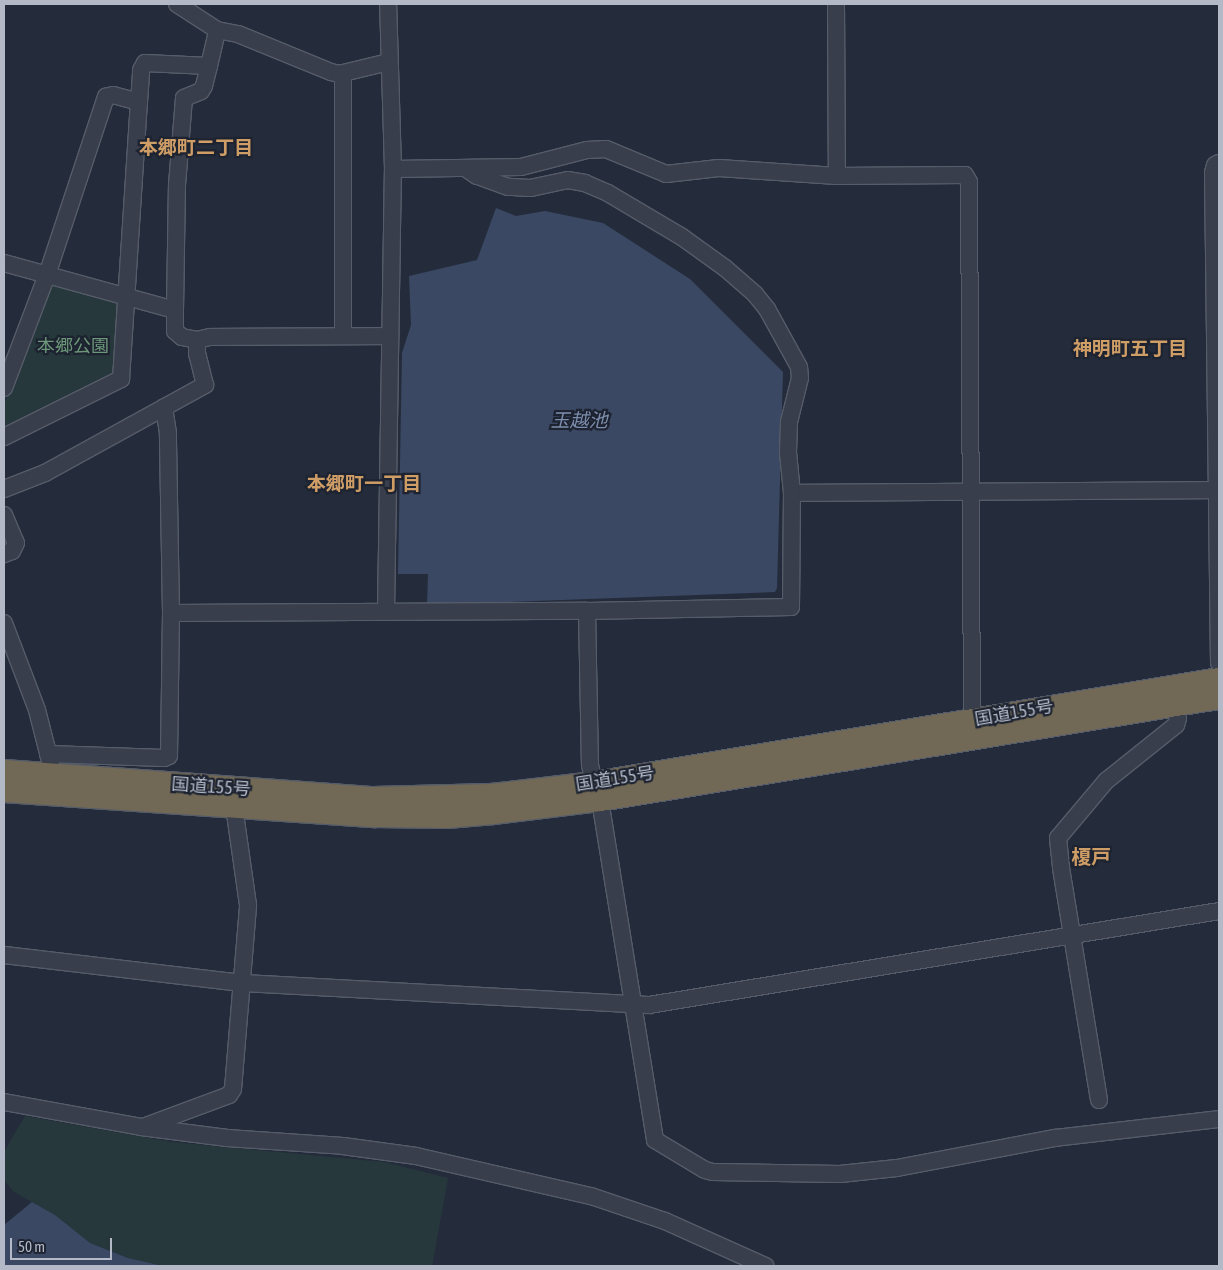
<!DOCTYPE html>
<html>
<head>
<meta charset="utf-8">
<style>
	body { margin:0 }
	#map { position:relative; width:1223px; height:1270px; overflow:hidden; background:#242c3b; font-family:"Asap Condensed","Noto Sans JP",sans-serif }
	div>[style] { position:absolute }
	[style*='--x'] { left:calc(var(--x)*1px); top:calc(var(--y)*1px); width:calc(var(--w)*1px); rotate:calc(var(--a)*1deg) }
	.green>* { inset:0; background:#26383c }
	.water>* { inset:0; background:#3a4863 }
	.roads { filter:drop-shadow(1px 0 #565c69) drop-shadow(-1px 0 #565c69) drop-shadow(0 1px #565c69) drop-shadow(0 -1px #565c69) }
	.minor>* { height:16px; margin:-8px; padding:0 8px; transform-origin:8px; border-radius:8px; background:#383e4b }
	.highway>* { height:22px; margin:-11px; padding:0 11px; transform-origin:11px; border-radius:11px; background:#716955 }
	span { translate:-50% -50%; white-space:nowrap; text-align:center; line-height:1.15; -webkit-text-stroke:4.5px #1d2330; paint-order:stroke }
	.park-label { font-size:18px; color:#6c9779 }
	.street-label { font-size:18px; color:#b3b9c7 }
	.neighbourhood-label { font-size:19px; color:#cf9d66; font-weight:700 }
	.water-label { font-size:19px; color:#7c8dad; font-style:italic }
	.quarter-label { font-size:20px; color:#cf9d66; font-weight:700 }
	.frame { position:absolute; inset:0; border:5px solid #b3b9c7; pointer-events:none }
	.scale { position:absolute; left:10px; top:1238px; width:102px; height:22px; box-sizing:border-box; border:2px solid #b3b9c7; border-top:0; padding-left:6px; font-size:15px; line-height:18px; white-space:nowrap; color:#b3b9c7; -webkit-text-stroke:4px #1d2330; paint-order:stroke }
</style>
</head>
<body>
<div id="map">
	<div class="green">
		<div style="clip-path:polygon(55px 284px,116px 301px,120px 306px,116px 369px,111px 375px,4px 435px,4px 405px,48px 287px)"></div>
		<div style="clip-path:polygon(25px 1116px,172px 1142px,384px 1162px,448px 1178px,432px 1266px,163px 1266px,128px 1258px,90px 1243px,55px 1215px,14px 1192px,4px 1180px,4px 1152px)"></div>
	</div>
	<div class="water">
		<div style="clip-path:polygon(496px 208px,516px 216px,545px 211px,603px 223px,690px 279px,783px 372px,777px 588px,775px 592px,427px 605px,428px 574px,398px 574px,402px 353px,411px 325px,409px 276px,477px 260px)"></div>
		<div style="clip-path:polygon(32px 1202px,55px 1215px,90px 1243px,128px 1258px,163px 1266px,4px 1266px,4px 1225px)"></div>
	</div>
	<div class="roads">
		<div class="minor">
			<div style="--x:177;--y:4;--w:48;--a:33"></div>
			<div style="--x:217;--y:30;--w:21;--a:11"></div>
			<div style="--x:238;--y:34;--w:100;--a:22.2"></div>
			<div style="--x:331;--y:72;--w:8;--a:14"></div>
			<div style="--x:339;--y:74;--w:51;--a:-13.5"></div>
			<div style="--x:836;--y:4;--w:172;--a:89.7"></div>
			<div style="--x:1219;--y:163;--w:4;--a:153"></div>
			<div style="--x:1215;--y:165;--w:8;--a:104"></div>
			<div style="--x:1213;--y:173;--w:490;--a:89.3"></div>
			<div style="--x:393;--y:169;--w:128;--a:-0.9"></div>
			<div style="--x:521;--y:167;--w:68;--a:-14.4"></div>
			<div style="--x:587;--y:150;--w:19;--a:-3"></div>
			<div style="--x:606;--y:149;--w:65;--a:22.6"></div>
			<div style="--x:666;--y:174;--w:53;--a:-6.5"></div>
			<div style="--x:719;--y:168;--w:118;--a:3.9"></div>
			<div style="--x:837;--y:176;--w:128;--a:-0.4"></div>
			<div style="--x:965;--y:175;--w:8;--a:60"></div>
			<div style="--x:969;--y:182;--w:538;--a:89.68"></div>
			<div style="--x:4;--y:263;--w:177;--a:15.4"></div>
			<div style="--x:175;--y:310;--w:21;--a:90"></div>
			<div style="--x:175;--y:331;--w:9;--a:41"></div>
			<div style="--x:182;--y:337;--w:15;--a:11"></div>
			<div style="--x:197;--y:340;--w:13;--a:-13"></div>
			<div style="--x:210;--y:337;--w:179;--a:-0.3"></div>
			<div style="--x:175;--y:310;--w:125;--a:-89.1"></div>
			<div style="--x:177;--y:185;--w:87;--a:-85.4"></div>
			<div style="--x:184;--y:98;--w:18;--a:-22"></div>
			<div style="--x:201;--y:91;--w:6;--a:-59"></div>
			<div style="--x:204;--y:86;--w:21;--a:-76"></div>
			<div style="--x:343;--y:336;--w:263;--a:-90"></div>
			<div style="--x:4;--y:388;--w:121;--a:-69.2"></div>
			<div style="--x:47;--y:275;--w:188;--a:-71.7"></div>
			<div style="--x:106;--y:97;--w:7;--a:-16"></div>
			<div style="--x:113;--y:95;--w:27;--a:15"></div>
			<div style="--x:139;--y:102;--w:32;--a:-86"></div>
			<div style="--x:141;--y:70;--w:8;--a:-60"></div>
			<div style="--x:145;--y:63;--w:64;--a:2.7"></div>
			<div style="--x:209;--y:66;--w:37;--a:-77"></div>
			<div style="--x:4;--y:437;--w:131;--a:-26.4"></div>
			<div style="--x:121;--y:379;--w:278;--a:-86.3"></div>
			<div style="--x:4;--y:489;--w:44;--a:-21.3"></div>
			<div style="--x:45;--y:473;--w:183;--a:-28.8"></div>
			<div style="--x:205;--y:385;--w:32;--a:-104"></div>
			<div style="--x:197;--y:354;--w:14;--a:-90"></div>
			<div style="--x:792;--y:493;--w:427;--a:-0.4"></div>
			<div style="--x:4;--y:515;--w:30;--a:67"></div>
			<div style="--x:16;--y:543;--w:9;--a:117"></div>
			<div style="--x:12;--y:551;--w:9;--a:159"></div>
			<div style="--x:386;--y:611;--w:442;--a:-89.1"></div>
			<div style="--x:393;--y:169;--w:165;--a:-91.7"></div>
			<div style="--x:587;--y:611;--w:154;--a:88.9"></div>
			<div style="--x:590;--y:765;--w:18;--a:77"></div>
			<div style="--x:171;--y:613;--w:416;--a:-0.3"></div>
			<div style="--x:587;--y:611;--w:204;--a:-1.1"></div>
			<div style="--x:791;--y:607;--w:114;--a:-89.5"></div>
			<div style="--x:792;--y:493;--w:41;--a:-95.6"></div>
			<div style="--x:788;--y:452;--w:30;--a:-88"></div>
			<div style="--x:789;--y:422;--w:45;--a:-76"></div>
			<div style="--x:800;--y:378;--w:11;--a:-95"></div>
			<div style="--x:799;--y:367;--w:66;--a:-118.9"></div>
			<div style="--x:767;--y:309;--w:19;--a:-129"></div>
			<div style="--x:755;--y:294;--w:40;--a:-139"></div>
			<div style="--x:725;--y:268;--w:53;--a:-144.2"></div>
			<div style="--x:682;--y:237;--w:86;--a:-149.3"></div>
			<div style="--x:608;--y:193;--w:25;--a:-157"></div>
			<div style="--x:585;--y:183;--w:17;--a:-170"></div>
			<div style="--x:568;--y:180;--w:39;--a:168"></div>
			<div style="--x:530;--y:188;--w:22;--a:-177"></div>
			<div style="--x:508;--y:187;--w:33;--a:-160"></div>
			<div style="--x:477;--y:176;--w:11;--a:-146"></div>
			<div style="--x:4;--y:623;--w:93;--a:69.2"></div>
			<div style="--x:37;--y:710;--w:57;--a:75.7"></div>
			<div style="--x:48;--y:754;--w:116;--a:2"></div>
			<div style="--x:164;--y:758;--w:5;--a:-22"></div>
			<div style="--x:169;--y:756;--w:143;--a:-89.2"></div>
			<div style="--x:171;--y:613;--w:180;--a:-91"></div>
			<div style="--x:168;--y:433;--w:26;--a:-99"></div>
			<div style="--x:600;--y:800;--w:344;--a:80.8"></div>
			<div style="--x:655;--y:1140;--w:58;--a:31"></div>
			<div style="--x:705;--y:1170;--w:8;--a:14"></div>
			<div style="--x:713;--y:1172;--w:127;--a:0.9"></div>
			<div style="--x:840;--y:1174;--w:57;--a:-6"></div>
			<div style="--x:897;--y:1168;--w:161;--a:-10.8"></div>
			<div style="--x:1055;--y:1138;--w:165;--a:-6.6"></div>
			<div style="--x:4;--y:955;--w:240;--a:6.7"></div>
			<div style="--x:242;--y:983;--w:408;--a:3.1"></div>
			<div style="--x:649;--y:1005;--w:578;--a:-9.36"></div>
			<div style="--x:1099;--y:1100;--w:236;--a:-99.3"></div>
			<div style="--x:1061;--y:867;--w:29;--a:-96"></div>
			<div style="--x:1058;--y:838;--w:75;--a:-49.9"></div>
			<div style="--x:1106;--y:781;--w:90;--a:-38.7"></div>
			<div style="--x:1176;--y:725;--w:7;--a:-74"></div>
			<div style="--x:1178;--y:718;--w:13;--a:-90"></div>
			<div style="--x:4;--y:1102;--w:139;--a:10.3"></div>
			<div style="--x:141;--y:1127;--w:87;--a:7.3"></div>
			<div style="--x:227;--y:1138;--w:116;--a:3.9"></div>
			<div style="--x:343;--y:1146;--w:74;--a:7.8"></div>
			<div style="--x:416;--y:1156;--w:180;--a:12.9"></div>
			<div style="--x:591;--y:1196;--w:78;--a:18.7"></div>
			<div style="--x:665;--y:1221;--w:110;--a:24.2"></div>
			<div style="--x:143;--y:1127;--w:92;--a:-20.4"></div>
			<div style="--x:229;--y:1095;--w:7;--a:-56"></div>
			<div style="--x:233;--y:1089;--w:185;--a:-85.3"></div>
			<div style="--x:248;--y:905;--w:99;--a:-98.1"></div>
		</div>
		<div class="highway">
			<div style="--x:4;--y:771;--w:371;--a:4.2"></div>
			<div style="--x:374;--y:798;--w:117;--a:-1.5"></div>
			<div style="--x:491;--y:795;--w:104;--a:-6.6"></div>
			<div style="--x:594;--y:783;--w:634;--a:-9.45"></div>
			<div style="--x:4;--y:791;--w:372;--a:3.9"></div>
			<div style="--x:375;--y:816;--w:72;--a:0.8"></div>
			<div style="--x:447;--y:817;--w:47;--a:-4.9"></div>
			<div style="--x:494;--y:813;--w:107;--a:-7"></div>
			<div style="--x:600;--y:800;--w:627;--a:-9.36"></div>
		</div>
	</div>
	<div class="park-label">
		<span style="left:73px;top:346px">本郷公園</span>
	</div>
	<div class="street-label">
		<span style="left:1014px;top:713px;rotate:-10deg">国道155号</span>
		<span style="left:615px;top:779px;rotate:-9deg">国道155号</span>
		<span style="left:211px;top:787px;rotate:4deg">国道155号</span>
	</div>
	<div class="neighbourhood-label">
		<span style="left:196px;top:148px">本郷町二丁目</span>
		<span style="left:1130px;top:349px">神明町五丁目</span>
		<span style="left:364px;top:484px">本郷町一丁目</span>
	</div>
	<div class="water-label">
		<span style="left:579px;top:421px">玉越池</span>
	</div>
	<div class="quarter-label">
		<span style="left:1091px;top:856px">榎戸</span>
	</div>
	<div class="frame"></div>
	<div class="scale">50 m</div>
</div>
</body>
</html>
